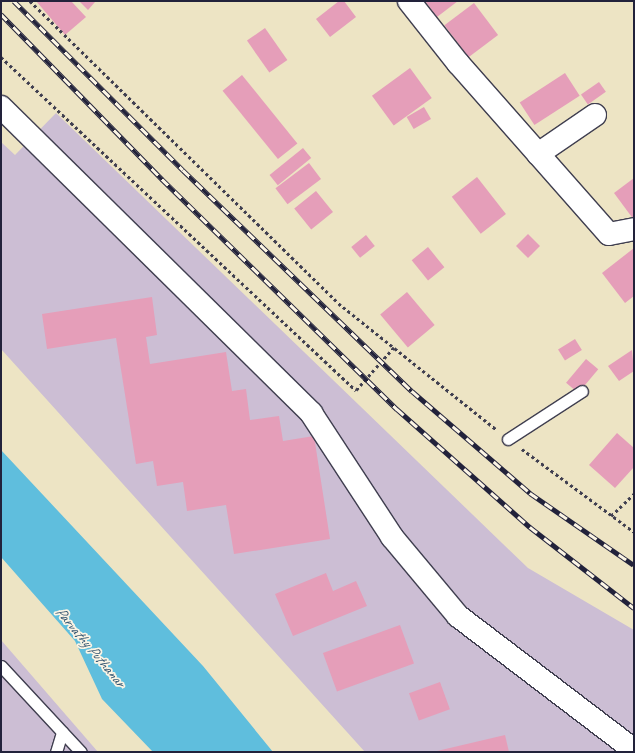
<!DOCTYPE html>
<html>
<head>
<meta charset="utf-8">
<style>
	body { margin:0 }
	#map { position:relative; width:635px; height:753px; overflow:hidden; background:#ede4c4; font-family:Caveat,sans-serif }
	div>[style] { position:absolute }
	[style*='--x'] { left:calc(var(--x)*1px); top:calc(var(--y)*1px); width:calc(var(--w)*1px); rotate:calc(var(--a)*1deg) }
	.industrial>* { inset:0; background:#ccbed4 }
	.water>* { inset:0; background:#5fbedd }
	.building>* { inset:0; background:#e59eb9; transform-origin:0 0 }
	.path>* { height:2.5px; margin-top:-1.25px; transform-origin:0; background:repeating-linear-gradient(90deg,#403f50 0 3px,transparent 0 6px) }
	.roads { filter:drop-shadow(1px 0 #403f50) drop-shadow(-1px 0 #403f50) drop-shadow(0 1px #403f50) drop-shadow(0 -1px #403f50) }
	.lane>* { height:11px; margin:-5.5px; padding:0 5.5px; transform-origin:5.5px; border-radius:5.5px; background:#fff }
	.street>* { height:22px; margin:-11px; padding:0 11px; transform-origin:11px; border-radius:11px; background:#fff }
	.rail>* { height:4.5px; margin-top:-2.25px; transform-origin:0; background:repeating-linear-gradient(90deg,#fcf5e5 0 9px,#22223b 0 18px); box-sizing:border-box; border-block:1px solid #22223b }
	span { translate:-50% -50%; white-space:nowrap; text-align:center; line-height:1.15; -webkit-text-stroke:3.5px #fcf5e5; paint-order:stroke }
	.water-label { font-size:15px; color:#375974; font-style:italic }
	.frame { position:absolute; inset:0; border:2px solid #22223b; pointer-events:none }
</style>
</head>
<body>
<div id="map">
	<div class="industrial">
		<div style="clip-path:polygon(56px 113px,528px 568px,634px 630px,634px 752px,365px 752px,1px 349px,1px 142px,15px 155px)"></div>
		<div style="clip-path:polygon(1px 640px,98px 752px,1px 752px)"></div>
	</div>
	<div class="water">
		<div style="clip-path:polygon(1px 450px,203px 666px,273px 752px,153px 752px,102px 699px,75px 641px,1px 557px)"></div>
	</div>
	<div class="building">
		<div style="clip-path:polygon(36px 1px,71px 1px,86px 17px,65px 35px)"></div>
		<div style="clip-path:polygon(79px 1px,94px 1px,95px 2px,88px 10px)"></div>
		<div style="clip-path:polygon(339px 1px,344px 1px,356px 17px,330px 37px,316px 19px)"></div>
		<div style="clip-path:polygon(425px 1px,458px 1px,437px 17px)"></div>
		<div style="left:474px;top:3px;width:40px;height:37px;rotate:53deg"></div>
		<div style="left:265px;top:28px;width:39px;height:22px;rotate:55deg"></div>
		<div style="left:410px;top:68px;width:37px;height:47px;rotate:54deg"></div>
		<div style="left:565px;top:73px;width:27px;height:54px;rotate:57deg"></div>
		<div style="left:242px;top:75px;width:88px;height:25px;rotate:51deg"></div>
		<div style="left:599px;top:82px;width:12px;height:22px;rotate:55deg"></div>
		<div style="left:424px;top:107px;width:14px;height:20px;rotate:60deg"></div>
		<div style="left:303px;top:148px;width:13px;height:43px;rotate:51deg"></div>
		<div style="left:309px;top:163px;width:20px;height:42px;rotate:53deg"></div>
		<div style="left:477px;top:177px;width:47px;height:32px;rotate:52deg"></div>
		<div style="clip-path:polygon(634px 178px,634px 220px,614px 193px)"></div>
		<div style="left:316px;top:191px;width:27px;height:28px;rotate:51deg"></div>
		<div style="left:528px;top:234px;width:17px;height:17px;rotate:45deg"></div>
		<div style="left:366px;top:235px;width:14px;height:19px;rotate:51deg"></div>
		<div style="left:428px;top:247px;width:26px;height:21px;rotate:51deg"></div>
		<div style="clip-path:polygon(634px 248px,634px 296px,625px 303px,602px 273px)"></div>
		<div style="left:407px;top:292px;width:43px;height:35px;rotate:50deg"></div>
		<div style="clip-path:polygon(152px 297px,157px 335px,146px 337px,150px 364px,226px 352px,232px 391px,246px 389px,250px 420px,279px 416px,283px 441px,314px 436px,330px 539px,234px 554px,226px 505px,187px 511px,183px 482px,157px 486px,153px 461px,136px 464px,116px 338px,47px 349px,42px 314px)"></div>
		<div style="left:575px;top:339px;width:13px;height:20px;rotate:58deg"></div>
		<div style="clip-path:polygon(632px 350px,634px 371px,619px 381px,608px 366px)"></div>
		<div style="left:586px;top:359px;width:16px;height:31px;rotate:40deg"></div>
		<div style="clip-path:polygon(617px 433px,634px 448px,634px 467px,615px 488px,589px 465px)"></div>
		<div style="clip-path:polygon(326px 573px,333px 591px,356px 581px,367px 606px,293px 636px,275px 594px)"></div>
		<div style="left:400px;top:625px;width:41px;height:82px;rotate:70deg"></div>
		<div style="left:440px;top:682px;width:29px;height:33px;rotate:70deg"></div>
		<div style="clip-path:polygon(505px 735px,509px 752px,437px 752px,437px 751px)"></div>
	</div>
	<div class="path">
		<div style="--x:30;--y:1;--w:438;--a:44.4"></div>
		<div style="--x:343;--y:307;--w:196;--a:38.6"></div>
		<div style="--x:1;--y:57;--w:487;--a:43.2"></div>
		<div style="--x:356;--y:390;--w:57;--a:-48.5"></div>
		<div style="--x:522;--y:449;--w:139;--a:36.5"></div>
		<div style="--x:611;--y:516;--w:32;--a:-44"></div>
	</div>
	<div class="roads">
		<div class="lane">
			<div style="--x:508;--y:439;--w:88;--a:-33"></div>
			<div style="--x:1;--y:666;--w:117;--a:47.1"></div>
			<div style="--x:56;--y:752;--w:21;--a:-73"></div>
		</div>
		<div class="street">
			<div style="--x:409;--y:1;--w:79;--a:51.7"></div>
			<div style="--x:458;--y:63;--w:228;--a:48.6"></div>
			<div style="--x:609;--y:234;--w:25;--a:-11"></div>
			<div style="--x:1;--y:107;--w:436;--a:44.6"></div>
			<div style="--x:311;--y:413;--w:148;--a:56.8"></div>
			<div style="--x:392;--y:537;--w:103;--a:50.1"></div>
			<div style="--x:458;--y:616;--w:221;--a:37.3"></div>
			<div style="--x:538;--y:154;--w:69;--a:-34.4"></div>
		</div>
	</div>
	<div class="rail">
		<div style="--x:14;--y:1;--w:239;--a:45"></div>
		<div style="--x:183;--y:170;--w:318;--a:44"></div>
		<div style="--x:412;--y:391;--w:156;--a:40.8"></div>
		<div style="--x:530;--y:493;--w:126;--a:34.7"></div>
		<div style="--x:1;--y:14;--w:231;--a:45.7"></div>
		<div style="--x:162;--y:179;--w:329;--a:44.4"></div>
		<div style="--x:397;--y:409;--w:178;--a:41.6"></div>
		<div style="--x:530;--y:527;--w:132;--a:37.9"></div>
	</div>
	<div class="water-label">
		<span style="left:90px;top:647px;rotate:50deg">Parvathy Puthanar</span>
	</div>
	<div class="frame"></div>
</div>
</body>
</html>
